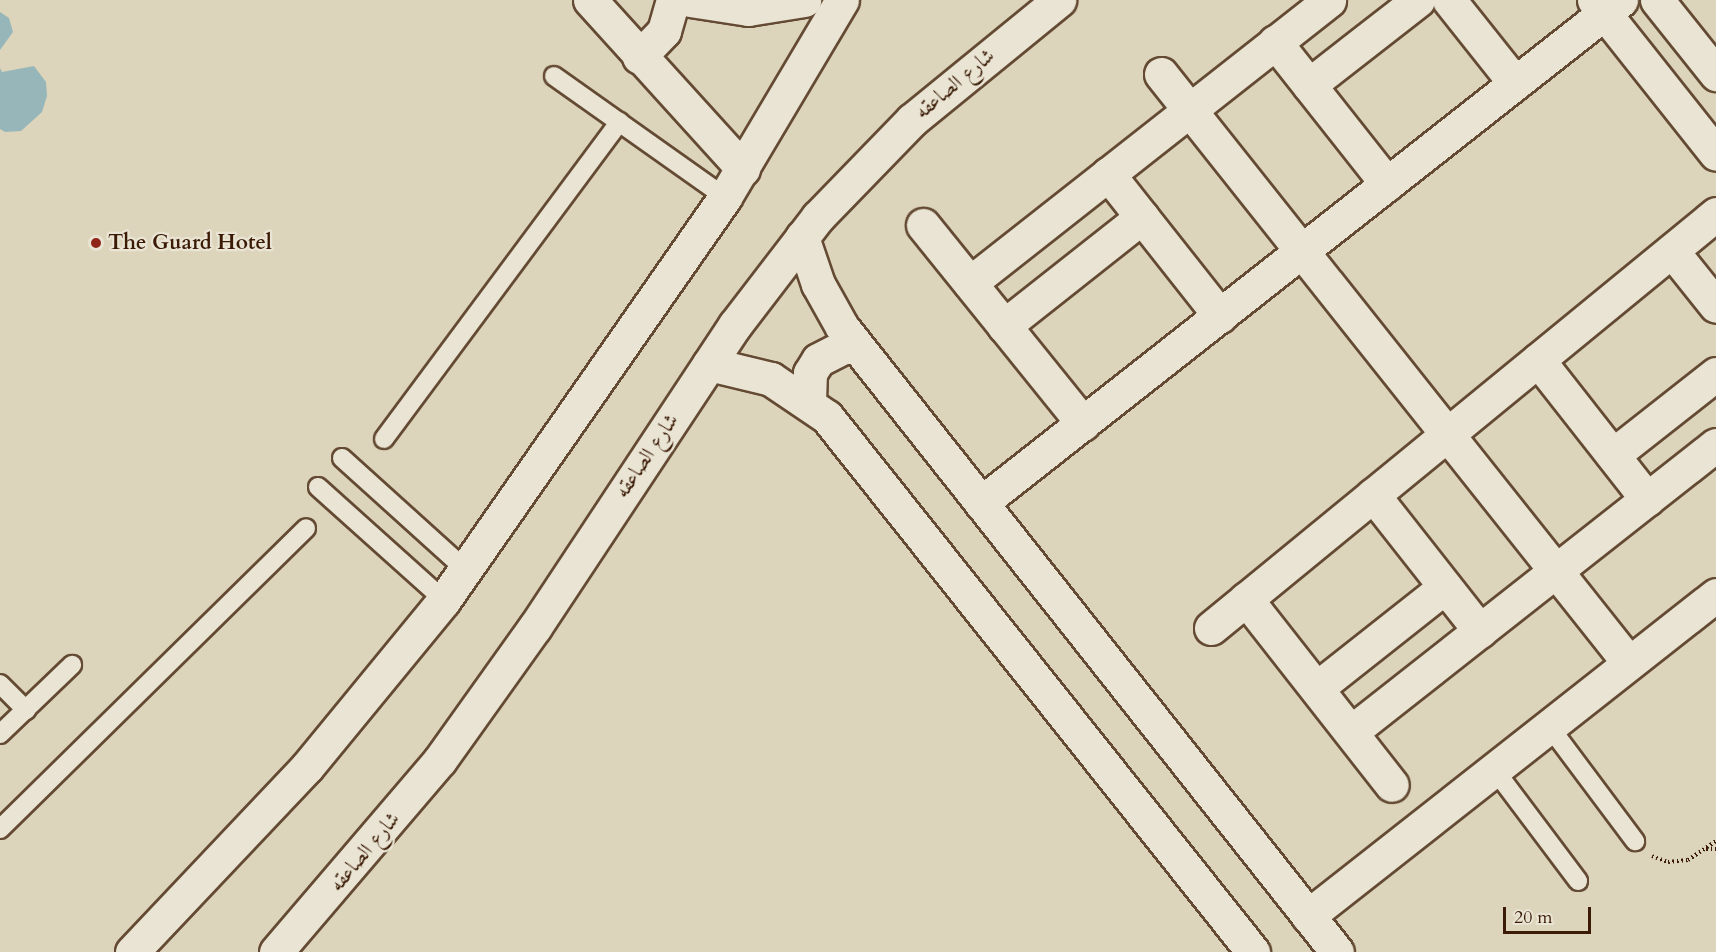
<!DOCTYPE html>
<html>
<head>
<meta charset="utf-8">
<style>
	body { margin:0 }
	#map { position:relative; width:1716px; height:952px; overflow:hidden; background:#ddd5bb; font-family:Cardo,Amiri,serif }
	div>[style] { position:absolute }
	[style*='--x'] { left:calc(var(--x)*1px); top:calc(var(--y)*1px); width:calc(var(--w)*1px); rotate:calc(var(--a)*1deg) }
	.water>* { inset:0; background:#97b6ba }
	.path>* { height:4px; margin-top:-2px; transform-origin:0; background:repeating-linear-gradient(90deg,#3b1b06 0 1.5px,transparent 0 4.5px) }
	.roads { filter:drop-shadow(2px 0 #644a33) drop-shadow(-2px 0 #644a33) drop-shadow(0 2px #644a33) drop-shadow(0 -2px #644a33) }
	.service>* { height:18px; margin:-9px; padding:0 9px; transform-origin:9px; border-radius:9px; background:#e9e4d3 }
	.minor>* { height:33px; margin:-16.5px; padding:0 16.5px; transform-origin:16.5px; border-radius:16.5px; background:#e9e4d3 }
	.tertiary>* { height:33px; margin:-16.5px; padding:0 16.5px; transform-origin:16.5px; border-radius:16.5px; background:#e9e4d3 }
	.dots>* { width:16px; height:16px; translate:-50% -50%; box-sizing:border-box; border:3px solid #e9e4d3; border-radius:50% }
	span { translate:-50% -50%; white-space:nowrap; text-align:center; line-height:1.15; -webkit-text-stroke:4.5px #e9e4d3; paint-order:stroke }
	.street-label { font-size:21px; color:#3b1b06 }
	.poi-label { font-size:21px; color:#3b1b06; font-weight:700 }
	.left { translate:0 -50%; text-align:left }
	.scale { position:absolute; left:1503px; top:907px; width:88px; height:27px; box-sizing:border-box; border:3px solid #3b1b06; border-top:0; padding-left:8px; font-size:18px; line-height:21px; white-space:nowrap; color:#3b1b06; -webkit-text-stroke:4px #e9e4d3; paint-order:stroke }
</style>
</head>
<body>
<div id="map">
	<div class="water">
		<div style="clip-path:polygon(0 12px,9px 18px,13px 32px,0 50px)"></div>
		<div style="clip-path:polygon(34px 66px,46px 82px,47px 96px,42px 112px,21px 131px,5px 132px,0 129px,0 68px,2px 72px)"></div>
	</div>
	<div class="path">
		<div style="--x:1706;--y:849;--w:10;--a:0"></div>
		<div style="--x:1652;--y:856;--w:17;--a:21"></div>
		<div style="--x:1668;--y:862;--w:20;--a:-6"></div>
		<div style="--x:1688;--y:860;--w:34;--a:-34"></div>
	</div>
	<div class="roads">
		<div class="service">
			<div style="--x:554;--y:76;--w:209;--a:35.3"></div>
			<div style="--x:384;--y:439;--w:395;--a:-53.4"></div>
			<div style="--x:342;--y:458;--w:166;--a:42.1"></div>
			<div style="--x:318;--y:487;--w:169;--a:41.9"></div>
			<div style="--x:0;--y:684;--w:37;--a:45"></div>
			<div style="--x:1549;--y:726;--w:144;--a:53.2"></div>
			<div style="--x:0;--y:734;--w:100;--a:-43.8"></div>
			<div style="--x:1494;--y:769;--w:140;--a:53.1"></div>
			<div style="--x:0;--y:829;--w:429;--a:-44.5"></div>
		</div>
		<div class="minor">
			<div style="--x:590;--y:0;--w:228;--a:47.8"></div>
			<div style="--x:690;--y:0;--w:59;--a:8.8"></div>
			<div style="--x:748;--y:9;--w:57;--a:-9.1"></div>
			<div style="--x:1449;--y:0;--w:106;--a:51.5"></div>
			<div style="--x:1594;--y:0;--w:196;--a:51.6"></div>
			<div style="--x:1657;--y:0;--w:95;--a:51.4"></div>
			<div style="--x:1275;--y:42;--w:181;--a:51.7"></div>
			<div style="--x:639;--y:57;--w:36;--a:-46"></div>
			<div style="--x:664;--y:31;--w:32;--a:-74"></div>
			<div style="--x:1161;--y:74;--w:752;--a:51.53"></div>
			<div style="--x:1309;--y:85;--w:138;--a:-37.9"></div>
			<div style="--x:1108;--y:174;--w:181;--a:51.7"></div>
			<div style="--x:923;--y:225;--w:255;--a:51.1"></div>
			<div style="--x:802;--y:237;--w:50;--a:71.2"></div>
			<div style="--x:818;--y:284;--w:49;--a:60.8"></div>
			<div style="--x:842;--y:327;--w:797;--a:51.62"></div>
			<div style="--x:1672;--y:251;--w:70;--a:51.3"></div>
			<div style="--x:970;--y:283;--w:457;--a:-38.2"></div>
			<div style="--x:1004;--y:326;--w:176;--a:-38.3"></div>
			<div style="--x:1538;--y:360;--w:177;--a:51.9"></div>
			<div style="--x:709;--y:364;--w:64;--a:13.6"></div>
			<div style="--x:771;--y:379;--w:68;--a:34.2"></div>
			<div style="--x:827;--y:417;--w:684;--a:51.47"></div>
			<div style="--x:809;--y:401;--w:28;--a:-88"></div>
			<div style="--x:810;--y:373;--w:15;--a:-58"></div>
			<div style="--x:818;--y:360;--w:28;--a:-27"></div>
			<div style="--x:843;--y:347;--w:14;--a:0"></div>
			<div style="--x:1613;--y:455;--w:131;--a:-38.2"></div>
			<div style="--x:1373;--y:495;--w:173;--a:51.8"></div>
			<div style="--x:981;--y:503;--w:814;--a:-38.17"></div>
			<div style="--x:1246;--y:599;--w:236;--a:51.9"></div>
			<div style="--x:1211;--y:628;--w:653;--a:-39.34"></div>
			<div style="--x:1317;--y:688;--w:163;--a:-38.3"></div>
			<div style="--x:1351;--y:732;--w:464;--a:-38.2"></div>
			<div style="--x:1308;--y:916;--w:519;--a:-38.19"></div>
		</div>
		<div class="tertiary">
			<div style="--x:132;--y:952;--w:255;--a:-46.6"></div>
			<div style="--x:307;--y:767;--w:216;--a:-50.6"></div>
			<div style="--x:444;--y:600;--w:491;--a:-55.1"></div>
			<div style="--x:725;--y:197;--w:229;--a:-59.3"></div>
			<div style="--x:276;--y:952;--w:253;--a:-49.5"></div>
			<div style="--x:440;--y:760;--w:163;--a:-54.5"></div>
			<div style="--x:535;--y:627;--w:362;--a:-56.5"></div>
			<div style="--x:735;--y:325;--w:136;--a:-52.5"></div>
			<div style="--x:818;--y:217;--w:135;--a:-45.9"></div>
			<div style="--x:912;--y:120;--w:190;--a:-39.2"></div>
		</div>
	</div>
	<div class="dots">
		<div style="left:96px;top:243px;background:#8f2418"></div>
	</div>
	<div class="street-label">
		<span style="left:955px;top:84px;rotate:-40deg">شارع الصاعقه</span>
		<span style="left:647px;top:456px;rotate:-56deg">شارع الصاعقه</span>
		<span style="left:365px;top:852px;rotate:-50deg">شارع الصاعقه</span>
	</div>
	<div class="poi-label">
		<span class="left" style="left:108px;top:243px">The Guard Hotel</span>
	</div>
	<div class="scale">20 m</div>
</div>
</body>
</html>
